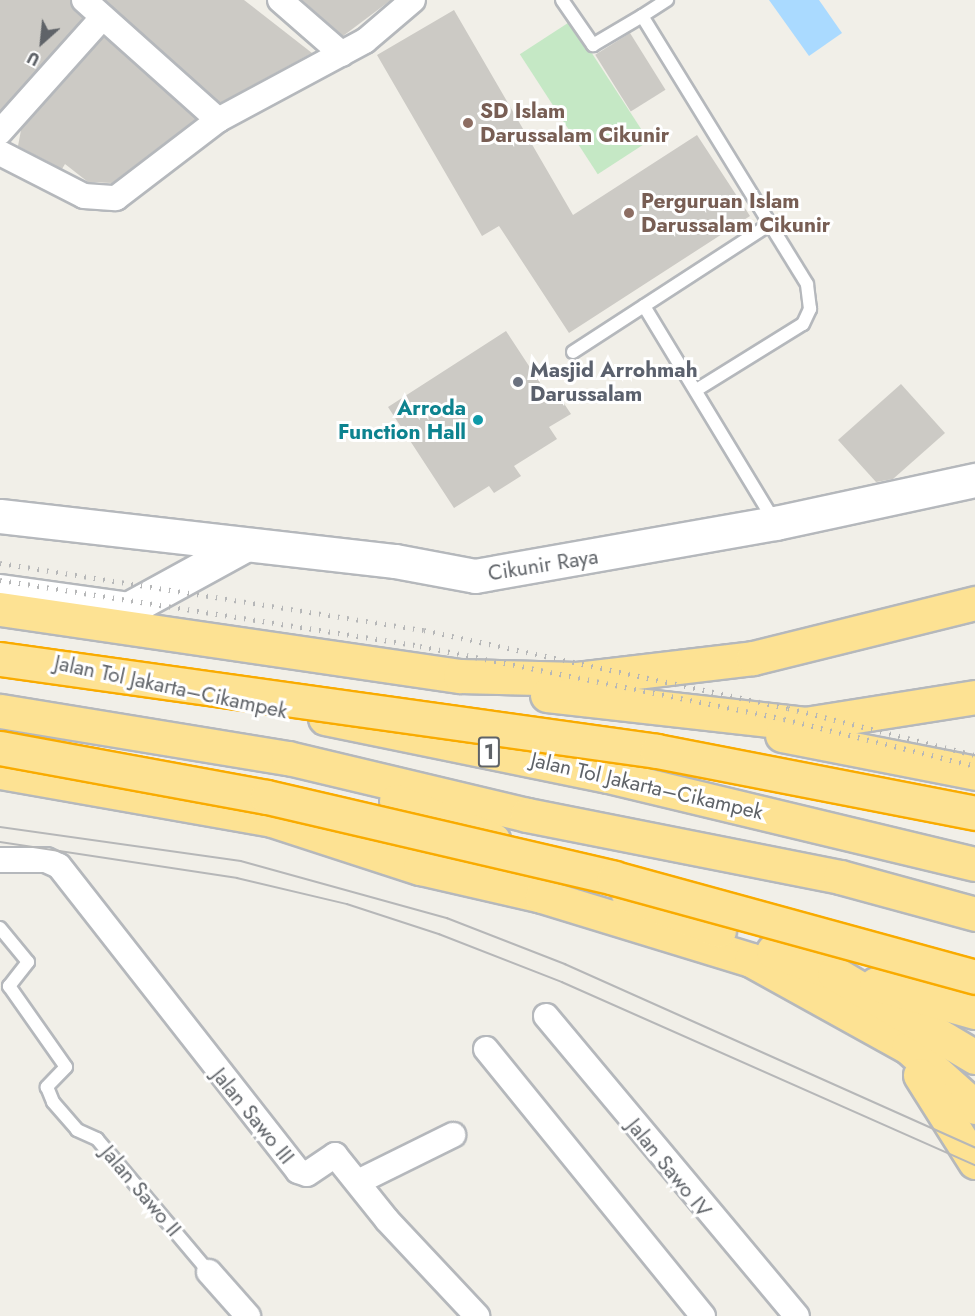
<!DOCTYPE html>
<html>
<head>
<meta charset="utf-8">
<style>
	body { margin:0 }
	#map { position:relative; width:975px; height:1316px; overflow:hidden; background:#f1efe8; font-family:Jost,sans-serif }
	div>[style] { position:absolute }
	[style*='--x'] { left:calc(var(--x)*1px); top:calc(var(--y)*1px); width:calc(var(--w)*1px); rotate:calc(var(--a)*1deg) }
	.green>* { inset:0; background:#c5e8c5; transform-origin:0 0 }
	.water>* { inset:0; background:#aadaff }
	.building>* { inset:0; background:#cccac5; transform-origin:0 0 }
	.roads { filter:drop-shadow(2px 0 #b5b8bc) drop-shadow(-2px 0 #b5b8bc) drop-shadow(0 2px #b5b8bc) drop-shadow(0 -2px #b5b8bc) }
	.lane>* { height:12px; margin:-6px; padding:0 6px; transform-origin:6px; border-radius:6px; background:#fff }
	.street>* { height:24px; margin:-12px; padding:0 12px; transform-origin:12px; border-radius:12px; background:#fff }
	.secondary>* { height:33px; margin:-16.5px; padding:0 16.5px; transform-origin:16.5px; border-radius:16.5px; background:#fff }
	.highway>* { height:33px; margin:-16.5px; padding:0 16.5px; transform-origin:16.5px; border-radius:16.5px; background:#fde293 }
	.tram>* { height:1.5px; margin:-0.75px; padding:0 0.75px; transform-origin:0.75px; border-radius:0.75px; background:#b6b7b8 }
	.rail>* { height:4.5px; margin-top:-2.25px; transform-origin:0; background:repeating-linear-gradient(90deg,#b6b7b8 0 1.5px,transparent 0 9.5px) }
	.bridges { filter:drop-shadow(2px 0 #f9ab00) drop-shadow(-2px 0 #f9ab00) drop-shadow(0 2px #f9ab00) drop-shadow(0 -2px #f9ab00) }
	.highway-bridge>* { height:33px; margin:-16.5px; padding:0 16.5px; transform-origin:16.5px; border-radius:16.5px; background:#fde293 }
	.dots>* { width:16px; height:16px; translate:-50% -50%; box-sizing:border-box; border:3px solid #fff; border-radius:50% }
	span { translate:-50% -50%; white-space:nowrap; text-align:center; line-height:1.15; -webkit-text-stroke:6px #fff; paint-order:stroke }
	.shield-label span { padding:2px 4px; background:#fff; border:2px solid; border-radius:4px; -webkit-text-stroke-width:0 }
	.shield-label { font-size:20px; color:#5f6368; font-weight:700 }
	.education-label { font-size:21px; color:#785e54; font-weight:700 }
	.left { translate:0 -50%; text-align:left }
	.worship-label { font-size:21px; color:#5b616d; font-weight:700 }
	.culture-label { font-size:21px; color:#0d838f; font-weight:700 }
	.right { translate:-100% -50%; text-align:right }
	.street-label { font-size:21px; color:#5f6368 }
	.north { position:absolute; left:12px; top:12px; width:60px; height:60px; -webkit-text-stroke:4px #fff; paint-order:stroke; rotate:207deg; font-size:16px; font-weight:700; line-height:24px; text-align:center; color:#5f6368 }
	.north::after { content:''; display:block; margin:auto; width:21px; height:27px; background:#5f6368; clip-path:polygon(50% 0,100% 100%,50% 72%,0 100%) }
</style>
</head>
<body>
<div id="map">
	<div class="green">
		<div style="left:571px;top:21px;width:143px;height:61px;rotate:57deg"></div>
	</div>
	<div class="water">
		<div style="clip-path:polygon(769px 0,819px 0,842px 33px,809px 56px)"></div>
	</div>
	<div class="building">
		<div style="clip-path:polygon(0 0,70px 0,83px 18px,0 111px)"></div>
		<div style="clip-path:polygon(105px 0,244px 0,312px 53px,220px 103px)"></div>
		<div style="clip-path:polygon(302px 0,391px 0,343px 36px)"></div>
		<div style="clip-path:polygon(454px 10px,573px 215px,697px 135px,750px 216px,569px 333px,499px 226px,482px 236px,377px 55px)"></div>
		<div style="left:630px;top:33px;width:67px;height:41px;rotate:58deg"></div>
		<div style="clip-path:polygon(104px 37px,196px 119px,112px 183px,88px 182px,65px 164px,62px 169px,18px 146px,21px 130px)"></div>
		<div style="clip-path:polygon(506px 331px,548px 395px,555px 390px,571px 414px,549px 427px,557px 439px,514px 466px,521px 476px,494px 493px,489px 486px,454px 508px,388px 407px)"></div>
		<div style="clip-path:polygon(901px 384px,945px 433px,893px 479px,876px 482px,838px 440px)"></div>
	</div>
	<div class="roads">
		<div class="lane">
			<div style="--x:562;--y:0;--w:55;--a:55.4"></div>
			<div style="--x:593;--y:45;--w:57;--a:-30.6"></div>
			<div style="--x:644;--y:306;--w:253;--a:58.8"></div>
			<div style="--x:573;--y:352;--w:235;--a:-33"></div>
			<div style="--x:770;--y:224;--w:244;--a:-121.6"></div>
			<div style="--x:642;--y:16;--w:30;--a:-33"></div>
			<div style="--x:698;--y:389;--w:123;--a:-31.8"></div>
			<div style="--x:803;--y:324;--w:17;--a:-65"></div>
			<div style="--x:810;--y:309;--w:25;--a:-97"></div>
			<div style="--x:807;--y:284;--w:70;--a:-121.7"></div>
			<div style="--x:0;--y:928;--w:44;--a:50.5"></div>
			<div style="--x:28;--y:962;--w:31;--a:128"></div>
			<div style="--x:9;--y:986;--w:99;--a:54.9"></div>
			<div style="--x:66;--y:1067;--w:28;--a:134"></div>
			<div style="--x:47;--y:1087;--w:16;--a:68"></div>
			<div style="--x:53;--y:1102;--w:37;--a:49"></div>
			<div style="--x:77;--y:1130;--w:22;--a:24"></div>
			<div style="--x:97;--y:1139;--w:174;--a:49.9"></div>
		</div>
		<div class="street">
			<div style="--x:84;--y:0;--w:180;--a:41.8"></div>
			<div style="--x:280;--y:0;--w:82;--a:41.1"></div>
			<div style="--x:0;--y:132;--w:154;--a:-48.2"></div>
			<div style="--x:0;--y:153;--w:94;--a:27.1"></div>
			<div style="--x:84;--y:196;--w:32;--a:4"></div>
			<div style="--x:116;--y:198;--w:128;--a:-37.4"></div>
			<div style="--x:218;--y:120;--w:167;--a:-28.3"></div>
			<div style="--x:365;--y:41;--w:63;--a:-40.5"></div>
			<div style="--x:0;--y:860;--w:46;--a:0"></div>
			<div style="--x:46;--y:860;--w:14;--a:25"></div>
			<div style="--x:59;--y:866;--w:387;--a:51.9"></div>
			<div style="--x:298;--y:1171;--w:9;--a:18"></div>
			<div style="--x:307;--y:1174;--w:34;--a:-34"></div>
			<div style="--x:335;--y:1155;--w:83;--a:51.3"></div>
			<div style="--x:387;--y:1220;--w:132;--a:46.8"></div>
			<div style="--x:546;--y:1016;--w:391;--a:50.1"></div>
			<div style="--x:486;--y:1049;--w:344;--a:50.9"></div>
			<div style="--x:360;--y:1181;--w:104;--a:-26.3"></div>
			<div style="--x:209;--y:1272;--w:59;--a:48.4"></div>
		</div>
		<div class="secondary">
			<div style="--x:0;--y:516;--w:398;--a:6.5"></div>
			<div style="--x:395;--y:561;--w:81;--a:10.6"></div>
			<div style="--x:475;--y:576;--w:306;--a:-10"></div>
			<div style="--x:776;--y:523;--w:204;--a:-12.2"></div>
			<div style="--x:0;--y:591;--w:129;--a:8"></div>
			<div style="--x:128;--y:609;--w:131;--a:-28.7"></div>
		</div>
		<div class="highway">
			<div style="--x:0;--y:609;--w:465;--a:8.3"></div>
			<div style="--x:460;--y:676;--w:117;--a:1.5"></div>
			<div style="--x:577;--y:679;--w:177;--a:-6.8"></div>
			<div style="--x:753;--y:658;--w:229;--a:-13.9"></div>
			<div style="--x:547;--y:695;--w:260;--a:6.4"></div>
			<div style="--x:805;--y:724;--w:172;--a:-9"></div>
			<div style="--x:0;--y:711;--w:292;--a:9.3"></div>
			<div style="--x:288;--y:758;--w:246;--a:13.4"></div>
			<div style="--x:527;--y:815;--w:319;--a:11.2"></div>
			<div style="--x:840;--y:877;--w:140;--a:15.3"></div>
			<div style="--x:325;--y:718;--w:289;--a:11.6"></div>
			<div style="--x:608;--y:776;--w:377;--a:13.5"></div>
			<div style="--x:782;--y:735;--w:197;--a:11.1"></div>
			<div style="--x:0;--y:772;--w:276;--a:10"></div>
			<div style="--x:272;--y:820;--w:156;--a:18"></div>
			<div style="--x:420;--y:868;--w:125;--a:12.9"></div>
			<div style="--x:542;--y:896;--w:219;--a:17"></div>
			<div style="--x:751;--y:960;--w:179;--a:29"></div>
			<div style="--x:908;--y:1047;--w:90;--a:41.8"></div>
			<div style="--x:396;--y:801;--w:105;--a:21.9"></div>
			<div style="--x:628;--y:894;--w:98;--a:21.6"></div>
			<div style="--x:773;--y:951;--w:65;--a:19.8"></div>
			<div style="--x:834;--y:973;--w:164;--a:30.8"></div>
			<div style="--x:876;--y:984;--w:103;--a:15.8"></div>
			<div style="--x:920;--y:1075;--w:103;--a:57.7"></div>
		</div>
	</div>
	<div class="tram">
		<div style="--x:0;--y:827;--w:243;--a:8"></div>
		<div style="--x:241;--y:861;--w:214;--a:15.5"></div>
		<div style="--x:447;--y:918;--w:127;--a:21.3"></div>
		<div style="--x:565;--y:964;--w:449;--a:24.1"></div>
		<div style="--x:0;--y:842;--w:240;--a:8.6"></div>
		<div style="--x:237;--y:878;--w:113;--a:13.3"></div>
		<div style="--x:347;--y:904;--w:97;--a:18.1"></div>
		<div style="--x:439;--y:934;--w:132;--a:21.3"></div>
		<div style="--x:562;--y:982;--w:452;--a:23.9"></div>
	</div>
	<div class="rail">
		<div style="--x:0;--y:563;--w:429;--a:9"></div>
		<div style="--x:424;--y:630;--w:372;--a:12.1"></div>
		<div style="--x:788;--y:708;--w:193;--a:14.1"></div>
		<div style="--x:0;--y:580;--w:425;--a:8.9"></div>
		<div style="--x:420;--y:646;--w:371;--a:11.3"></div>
		<div style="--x:784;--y:719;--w:197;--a:13.8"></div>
	</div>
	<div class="bridges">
		<div class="highway-bridge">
			<div style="--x:0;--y:659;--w:663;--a:7.97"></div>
			<div style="--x:657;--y:751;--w:324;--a:11"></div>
			<div style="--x:0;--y:748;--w:271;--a:10.4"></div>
			<div style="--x:267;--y:797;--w:356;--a:13.1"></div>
			<div style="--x:614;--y:878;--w:374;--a:15.3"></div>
		</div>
	</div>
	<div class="dots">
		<div style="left:468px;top:123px;background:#8d6e63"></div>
		<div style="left:629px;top:213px;background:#8d6e63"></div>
		<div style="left:518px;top:382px;background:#6b7280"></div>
		<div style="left:478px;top:420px;background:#0f9aa8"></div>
	</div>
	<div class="shield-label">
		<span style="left:489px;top:752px">1</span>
	</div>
	<div class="education-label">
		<span class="left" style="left:480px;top:123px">SD Islam<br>Darussalam Cikunir</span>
		<span class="left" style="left:641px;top:213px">Perguruan Islam<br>Darussalam Cikunir</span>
	</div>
	<div class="worship-label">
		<span class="left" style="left:530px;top:382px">Masjid Arrohmah<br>Darussalam</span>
	</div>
	<div class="culture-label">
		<span class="right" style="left:466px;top:420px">Arroda<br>Function Hall</span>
	</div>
	<div class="street-label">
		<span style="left:543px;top:565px;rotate:-9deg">Cikunir Raya</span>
		<span style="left:171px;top:687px;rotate:12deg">Jalan Tol Jakarta–Cikampek</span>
		<span style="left:647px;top:786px;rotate:13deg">Jalan Tol Jakarta–Cikampek</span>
		<span style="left:253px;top:1116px;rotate:51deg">Jalan Sawo III</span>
		<span style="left:669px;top:1168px;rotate:51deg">Jalan Sawo IV</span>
		<span style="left:141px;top:1191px;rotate:50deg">Jalan Sawo II</span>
	</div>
	<div class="north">U</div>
</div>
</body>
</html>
